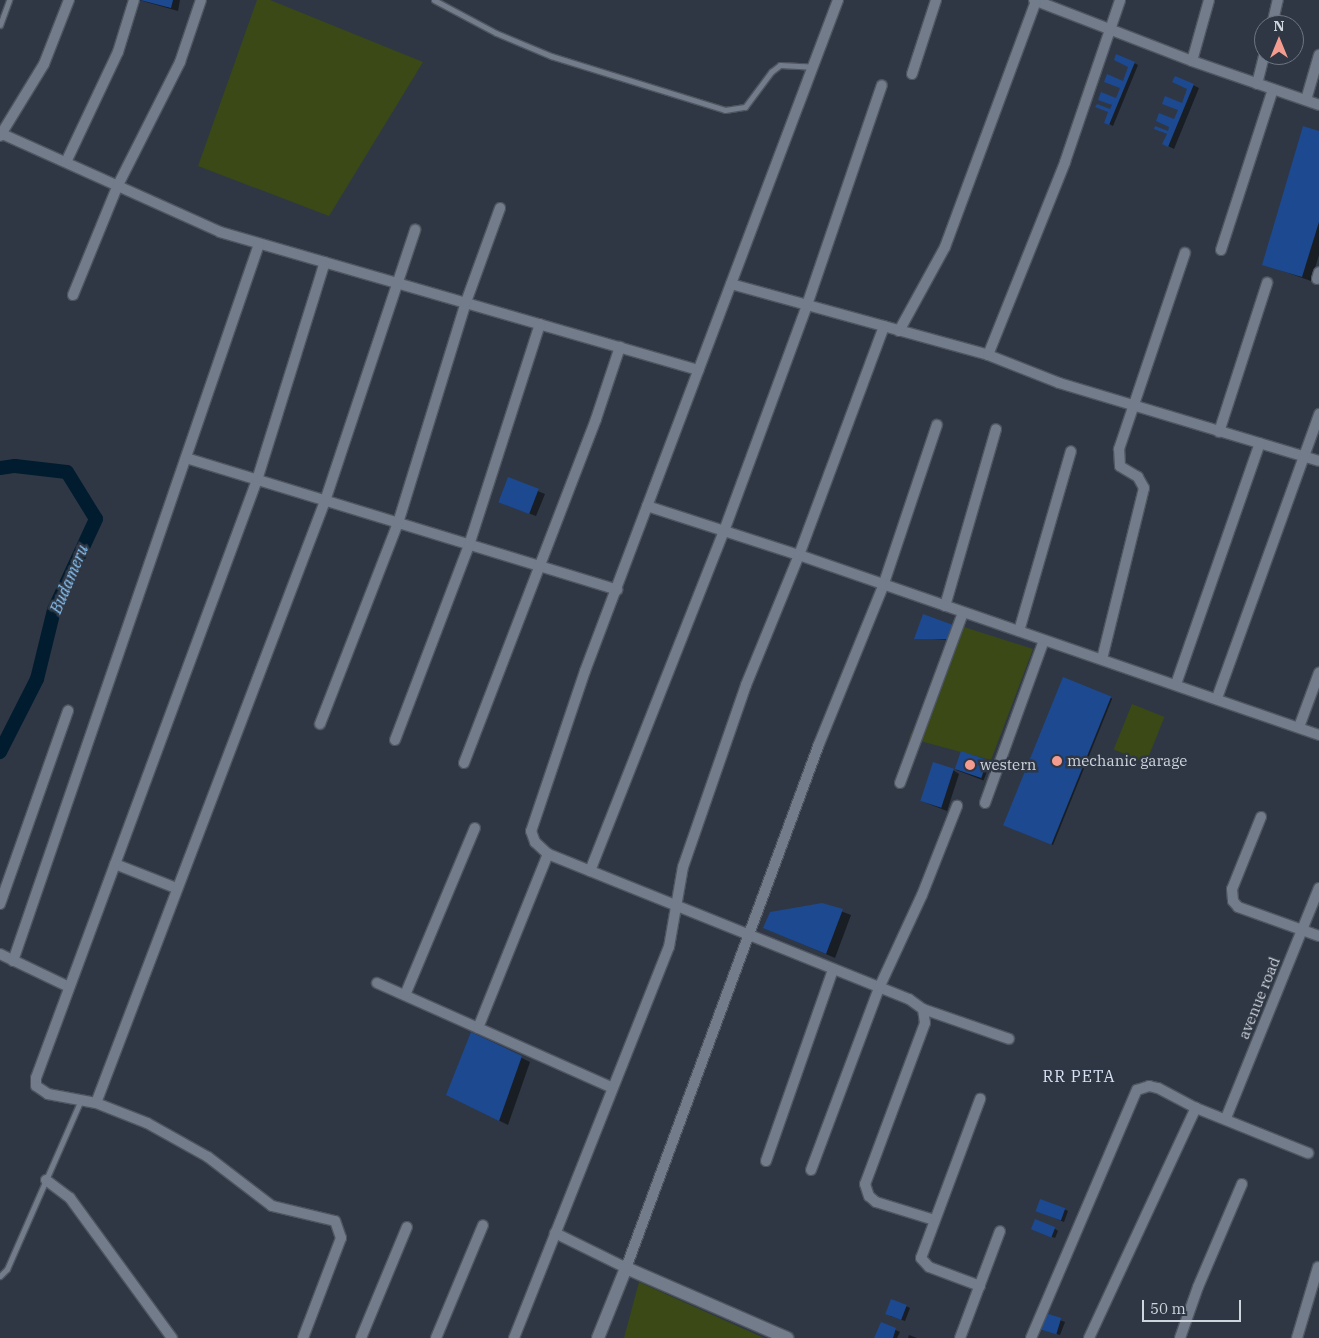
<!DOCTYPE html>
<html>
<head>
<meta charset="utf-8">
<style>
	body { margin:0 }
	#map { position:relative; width:1319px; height:1338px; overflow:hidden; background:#2f3744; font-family:"IBM Plex Serif",serif }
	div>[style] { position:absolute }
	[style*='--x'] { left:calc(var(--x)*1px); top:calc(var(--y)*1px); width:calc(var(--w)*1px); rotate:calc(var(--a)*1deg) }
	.green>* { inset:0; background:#3b4917; transform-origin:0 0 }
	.shadow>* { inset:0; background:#0007; transform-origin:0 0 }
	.canal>* { height:14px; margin:-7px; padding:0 7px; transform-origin:7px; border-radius:7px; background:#011c2f }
	.building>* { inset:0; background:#1c4990; transform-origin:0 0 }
	.roads { filter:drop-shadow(1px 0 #4e5560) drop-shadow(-1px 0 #4e5560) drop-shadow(0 1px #4e5560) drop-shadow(0 -1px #4e5560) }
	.lane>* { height:5px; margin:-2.5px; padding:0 2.5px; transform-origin:2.5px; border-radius:2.5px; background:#727c8b }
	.street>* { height:10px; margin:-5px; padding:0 5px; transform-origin:5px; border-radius:5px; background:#727c8b }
	.secondary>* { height:12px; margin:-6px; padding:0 6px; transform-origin:6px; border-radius:6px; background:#727c8b }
	.dots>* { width:14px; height:14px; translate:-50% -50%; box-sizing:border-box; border:2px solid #2f3744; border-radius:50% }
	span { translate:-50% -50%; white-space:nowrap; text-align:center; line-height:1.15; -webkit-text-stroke:5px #2f3744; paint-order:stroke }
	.poi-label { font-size:15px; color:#cfd5dd }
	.left { translate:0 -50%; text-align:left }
	.street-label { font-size:15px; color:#cfd5dd }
	.water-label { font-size:16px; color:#8cc9fb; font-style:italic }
	.neighbourhood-label { font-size:16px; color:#d6e1f2; letter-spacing:1px }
	.north { position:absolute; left:1254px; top:15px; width:50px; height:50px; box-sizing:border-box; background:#2f3744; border:1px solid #6f7681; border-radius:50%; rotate:0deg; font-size:14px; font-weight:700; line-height:20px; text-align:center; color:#cfd5dd }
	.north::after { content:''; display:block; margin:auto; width:18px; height:22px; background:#f59c91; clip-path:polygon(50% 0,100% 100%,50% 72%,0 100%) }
	.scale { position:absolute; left:1142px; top:1300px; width:99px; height:22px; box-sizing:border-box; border:2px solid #cfd5dd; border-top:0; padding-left:6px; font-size:15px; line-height:18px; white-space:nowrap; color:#cfd5dd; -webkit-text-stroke:4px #2f3744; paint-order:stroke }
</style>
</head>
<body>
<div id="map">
	<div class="green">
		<div style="clip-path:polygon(257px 0,270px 0,423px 62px,329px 216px,198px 166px)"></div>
		<div style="clip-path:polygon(964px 627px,1033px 649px,991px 760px,909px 738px)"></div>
		<div style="left:1132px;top:704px;width:35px;height:49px;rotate:22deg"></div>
		<div style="clip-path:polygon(639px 1282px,764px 1338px,624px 1338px)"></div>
	</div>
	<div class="shadow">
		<div style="clip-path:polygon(139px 0,180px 0,178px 11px)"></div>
		<div style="clip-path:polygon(1134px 63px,1138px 65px,1113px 126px,1109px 124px,1113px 105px,1103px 101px,1117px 99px)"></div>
		<div style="clip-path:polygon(1193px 85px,1199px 88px,1174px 149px,1164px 144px,1168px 134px,1162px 132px,1168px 132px)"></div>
		<div style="clip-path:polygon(1319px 132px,1319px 255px,1311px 281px,1263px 264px)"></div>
		<div style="clip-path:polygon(508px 479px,545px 494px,536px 516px,506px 505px)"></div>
		<div style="clip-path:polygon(952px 626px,956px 628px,951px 640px,915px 638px)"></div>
		<div style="left:1064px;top:679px;width:52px;height:158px;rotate:22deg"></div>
		<div style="left:962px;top:753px;width:30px;height:18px;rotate:21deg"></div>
		<div style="clip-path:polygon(953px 770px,959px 774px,947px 811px,921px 801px)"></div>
		<div style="clip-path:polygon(822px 904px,851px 915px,835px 958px,765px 928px)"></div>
		<div style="clip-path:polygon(472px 1033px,530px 1062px,508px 1125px,456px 1099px)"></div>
		<div style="clip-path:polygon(1064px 1209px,1068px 1211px,1064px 1222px,1040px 1212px)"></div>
		<div style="clip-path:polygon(1054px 1228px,1058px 1231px,1055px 1238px,1037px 1231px)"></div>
		<div style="clip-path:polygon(906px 1306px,910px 1308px,905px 1321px,890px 1316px)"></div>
		<div style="clip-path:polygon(1046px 1315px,1065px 1322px,1060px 1335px,1045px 1330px)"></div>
		<div style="clip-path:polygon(882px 1324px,900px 1332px,897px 1338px,876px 1338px)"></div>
		<div style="clip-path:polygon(909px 1335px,917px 1338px,908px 1338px)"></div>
	</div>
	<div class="canal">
		<div style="--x:0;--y:468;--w:15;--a:-8"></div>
		<div style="--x:15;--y:466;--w:52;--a:6.6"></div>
		<div style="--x:67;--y:472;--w:55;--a:58.3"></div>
		<div style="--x:96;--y:519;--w:100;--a:114.8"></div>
		<div style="--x:54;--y:610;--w:71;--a:103.8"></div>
		<div style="--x:37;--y:679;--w:82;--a:116.9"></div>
	</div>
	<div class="building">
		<div style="clip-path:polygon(140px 0,173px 0,171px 8px)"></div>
		<div style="clip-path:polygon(1116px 54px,1135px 62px,1109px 125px,1104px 123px,1108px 112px,1095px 107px,1097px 104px,1110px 109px,1112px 105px,1098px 100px,1101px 92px,1116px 98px,1120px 88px,1104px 82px,1107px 74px,1123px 81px,1128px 67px,1114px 60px)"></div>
		<div style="clip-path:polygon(1175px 76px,1194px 84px,1168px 147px,1162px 144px,1167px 134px,1154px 129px,1155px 126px,1168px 131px,1169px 127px,1156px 121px,1159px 113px,1174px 119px,1178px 110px,1162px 104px,1165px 96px,1182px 103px,1187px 89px,1172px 82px)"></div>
		<div style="clip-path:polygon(1303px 126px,1319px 131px,1319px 222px,1302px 277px,1262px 265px)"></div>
		<div style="left:508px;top:477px;width:33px;height:27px;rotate:21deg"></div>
		<div style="clip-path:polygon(923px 614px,953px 625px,948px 639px,914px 639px)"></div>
		<div style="left:1063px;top:677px;width:52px;height:160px;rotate:22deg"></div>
		<div style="left:961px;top:751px;width:28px;height:19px;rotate:19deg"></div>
		<div style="left:933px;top:762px;width:22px;height:41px;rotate:18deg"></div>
		<div style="clip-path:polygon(822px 903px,843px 909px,826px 954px,763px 928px,770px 912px)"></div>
		<div style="clip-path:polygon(471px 1032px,522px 1056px,499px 1121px,446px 1095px)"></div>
		<div style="left:1040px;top:1199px;width:27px;height:13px;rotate:20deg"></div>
		<div style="left:1035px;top:1219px;width:22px;height:11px;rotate:22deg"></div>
		<div style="left:891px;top:1299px;width:17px;height:16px;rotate:21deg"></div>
		<div style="left:1045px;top:1313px;width:17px;height:17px;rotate:17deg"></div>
		<div style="clip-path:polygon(881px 1322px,896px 1328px,893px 1338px,874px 1338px)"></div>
	</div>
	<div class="roads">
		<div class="lane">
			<div style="--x:434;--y:0;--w:70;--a:28"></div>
			<div style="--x:496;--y:33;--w:60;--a:22.7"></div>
			<div style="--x:551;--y:56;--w:182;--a:17.2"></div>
			<div style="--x:725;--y:110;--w:20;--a:-9"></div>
			<div style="--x:745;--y:107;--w:44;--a:-53.4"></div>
			<div style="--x:771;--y:72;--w:11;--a:-38"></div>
			<div style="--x:780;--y:65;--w:33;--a:3"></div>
			<div style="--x:0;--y:25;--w:27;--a:-70"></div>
			<div style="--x:0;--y:1276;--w:10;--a:-45"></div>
			<div style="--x:7;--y:1269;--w:184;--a:-66.4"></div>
		</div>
		<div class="street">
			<div style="--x:838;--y:0;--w:717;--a:110.66"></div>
			<div style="--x:585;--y:671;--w:169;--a:108.6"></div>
			<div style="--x:531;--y:831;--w:12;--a:70"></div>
			<div style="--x:535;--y:842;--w:18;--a:43"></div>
			<div style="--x:548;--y:854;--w:389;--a:21.9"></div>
			<div style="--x:909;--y:999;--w:17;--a:36"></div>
			<div style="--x:923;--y:1009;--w:14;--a:82"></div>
			<div style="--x:925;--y:1023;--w:172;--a:110.4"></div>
			<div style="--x:865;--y:1184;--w:13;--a:72"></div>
			<div style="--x:869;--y:1196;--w:9;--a:41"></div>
			<div style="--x:876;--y:1202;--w:61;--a:17.2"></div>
			<div style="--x:1034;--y:0;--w:169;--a:21.1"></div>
			<div style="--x:1192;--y:61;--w:134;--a:19.1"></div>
			<div style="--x:1272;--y:25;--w:26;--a:-77"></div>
			<div style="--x:1192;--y:61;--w:63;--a:-74.4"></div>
			<div style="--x:912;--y:74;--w:78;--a:-72"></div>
			<div style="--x:1257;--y:84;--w:30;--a:-76"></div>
			<div style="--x:1306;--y:100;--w:47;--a:-73.9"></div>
			<div style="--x:0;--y:133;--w:241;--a:24.2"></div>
			<div style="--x:220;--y:232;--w:498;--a:16.1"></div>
			<div style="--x:0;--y:136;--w:84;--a:-58.6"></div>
			<div style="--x:44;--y:64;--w:69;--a:-68.7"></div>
			<div style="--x:66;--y:162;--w:122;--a:-64.7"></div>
			<div style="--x:118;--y:52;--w:54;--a:-72.9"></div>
			<div style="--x:1221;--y:250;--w:169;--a:-72.1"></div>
			<div style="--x:1317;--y:279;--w:7;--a:-74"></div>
			<div style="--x:731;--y:284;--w:267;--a:15.4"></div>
			<div style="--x:988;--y:355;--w:76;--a:21.5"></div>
			<div style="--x:1059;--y:383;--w:271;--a:16.7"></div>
			<div style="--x:73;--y:295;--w:119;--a:-67.8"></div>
			<div style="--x:118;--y:185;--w:138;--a:-63.2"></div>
			<div style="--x:180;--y:62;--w:65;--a:-71.3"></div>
			<div style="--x:899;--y:331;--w:96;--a:-61.3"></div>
			<div style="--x:945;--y:247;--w:262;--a:-69.7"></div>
			<div style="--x:988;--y:355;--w:208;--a:-68.2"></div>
			<div style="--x:1065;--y:162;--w:171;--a:-71.2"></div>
			<div style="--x:1219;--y:432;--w:157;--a:-72.1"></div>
			<div style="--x:186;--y:458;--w:451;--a:17"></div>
			<div style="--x:647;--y:506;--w:160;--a:17.9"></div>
			<div style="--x:799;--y:555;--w:244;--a:-69.6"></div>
			<div style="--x:945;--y:606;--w:184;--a:-73.9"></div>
			<div style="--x:1019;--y:631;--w:187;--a:-73.9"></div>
			<div style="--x:1102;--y:659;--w:176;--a:-76.2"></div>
			<div style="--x:1144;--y:488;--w:13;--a:-119"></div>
			<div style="--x:1138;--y:477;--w:21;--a:-149"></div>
			<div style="--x:1120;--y:466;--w:17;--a:-93"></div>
			<div style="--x:1119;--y:449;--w:207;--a:-71.4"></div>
			<div style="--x:1176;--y:684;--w:255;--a:-70.8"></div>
			<div style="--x:1217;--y:698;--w:302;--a:-70.2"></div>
			<div style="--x:320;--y:724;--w:216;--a:-68.8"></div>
			<div style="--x:398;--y:523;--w:231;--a:-72.9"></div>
			<div style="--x:466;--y:302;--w:100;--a:-70.1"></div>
			<div style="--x:1299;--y:727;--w:58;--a:-69.7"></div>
			<div style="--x:395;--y:740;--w:209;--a:-69.2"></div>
			<div style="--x:469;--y:545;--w:232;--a:-72.2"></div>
			<div style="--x:464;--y:763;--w:368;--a:-69"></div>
			<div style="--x:596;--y:419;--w:76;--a:-71.6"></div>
			<div style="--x:900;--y:783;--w:181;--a:-69.7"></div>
			<div style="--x:985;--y:803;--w:173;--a:-70.1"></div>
			<div style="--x:1261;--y:817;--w:78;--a:111.9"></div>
			<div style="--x:1232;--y:889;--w:12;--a:85"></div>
			<div style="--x:1233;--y:901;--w:8;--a:50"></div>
			<div style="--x:1238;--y:907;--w:86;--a:19.7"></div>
			<div style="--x:115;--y:864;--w:66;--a:21.5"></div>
			<div style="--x:590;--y:871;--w:365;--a:-68.5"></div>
			<div style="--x:724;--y:531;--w:241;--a:-69.8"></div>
			<div style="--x:807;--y:305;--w:232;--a:-71.2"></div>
			<div style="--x:0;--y:904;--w:205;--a:-70.6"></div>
			<div style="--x:0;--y:954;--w:76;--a:25.6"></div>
			<div style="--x:13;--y:961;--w:758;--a:-71.06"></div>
			<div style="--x:377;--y:983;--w:256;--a:24"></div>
			<div style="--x:405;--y:995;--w:181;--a:-67.3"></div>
			<div style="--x:923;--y:1009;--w:91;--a:19.2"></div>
			<div style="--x:478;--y:1028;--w:188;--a:-68.1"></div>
			<div style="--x:96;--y:1103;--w:644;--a:-69.17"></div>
			<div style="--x:325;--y:501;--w:286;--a:-71.6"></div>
			<div style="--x:1226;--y:1118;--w:248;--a:-68"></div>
			<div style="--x:766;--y:1161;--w:202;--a:-70.7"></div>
			<div style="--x:811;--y:1170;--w:194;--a:-69.5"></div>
			<div style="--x:879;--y:988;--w:102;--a:-65.2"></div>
			<div style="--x:922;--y:895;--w:96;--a:-68.5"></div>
			<div style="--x:46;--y:1180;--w:30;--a:37"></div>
			<div style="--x:70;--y:1198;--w:173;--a:53.9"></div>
			<div style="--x:555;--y:1233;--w:79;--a:26.2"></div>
			<div style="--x:626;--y:1268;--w:558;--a:-69.78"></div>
			<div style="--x:819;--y:744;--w:170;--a:-67.9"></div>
			<div style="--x:883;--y:586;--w:170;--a:-71.5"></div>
			<div style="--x:980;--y:1286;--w:54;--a:-159.6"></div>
			<div style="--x:929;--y:1267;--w:12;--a:-132"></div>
			<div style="--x:921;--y:1258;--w:170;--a:-69.6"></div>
			<div style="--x:303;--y:1338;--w:107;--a:-69.2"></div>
			<div style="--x:341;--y:1238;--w:18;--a:-109"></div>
			<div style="--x:335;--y:1221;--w:65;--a:-166.6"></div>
			<div style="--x:272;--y:1206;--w:81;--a:-142.6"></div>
			<div style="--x:208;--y:1157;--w:70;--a:-150.9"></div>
			<div style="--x:147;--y:1123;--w:55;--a:-158.6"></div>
			<div style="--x:96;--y:1103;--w:49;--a:-169.4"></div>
			<div style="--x:48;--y:1094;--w:14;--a:-146"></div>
			<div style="--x:36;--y:1086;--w:8;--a:-90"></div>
			<div style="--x:36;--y:1078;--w:638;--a:-69.72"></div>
			<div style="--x:257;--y:480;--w:228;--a:-72.7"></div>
			<div style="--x:361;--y:1338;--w:120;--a:-67.5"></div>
			<div style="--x:436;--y:1338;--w:122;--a:-67.4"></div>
			<div style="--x:514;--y:1338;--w:421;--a:-68.4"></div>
			<div style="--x:669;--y:947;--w:81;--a:-80.1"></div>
			<div style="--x:683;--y:867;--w:193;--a:-70.9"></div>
			<div style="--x:746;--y:685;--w:140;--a:-67.8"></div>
			<div style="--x:799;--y:555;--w:550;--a:19.09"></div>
			<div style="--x:960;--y:1338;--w:114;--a:-69.5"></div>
			<div style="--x:1031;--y:1338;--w:270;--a:-66.9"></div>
			<div style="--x:1137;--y:1090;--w:13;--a:-18"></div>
			<div style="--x:1149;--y:1086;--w:9;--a:13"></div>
			<div style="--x:1158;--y:1088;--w:43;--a:27.8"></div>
			<div style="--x:1196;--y:1108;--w:121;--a:21.9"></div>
			<div style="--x:1089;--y:1338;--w:254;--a:-65.1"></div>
			<div style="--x:1180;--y:1338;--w:54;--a:-70.6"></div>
			<div style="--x:1198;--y:1287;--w:112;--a:-66.9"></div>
			<div style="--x:1297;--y:1338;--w:74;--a:-73.5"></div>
		</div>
		<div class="secondary">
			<div style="--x:598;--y:1338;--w:75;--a:-68.2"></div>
			<div style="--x:626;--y:1268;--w:176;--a:23.5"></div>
		</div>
	</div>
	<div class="dots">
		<div style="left:1057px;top:761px;background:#f59c91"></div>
		<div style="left:970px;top:765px;background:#f59c91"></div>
	</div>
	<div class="poi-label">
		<span class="left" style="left:1067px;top:761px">mechanic garage</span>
		<span class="left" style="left:980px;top:765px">western</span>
	</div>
	<div class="street-label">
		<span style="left:1259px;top:998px;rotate:-68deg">avenue road</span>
	</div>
	<div class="water-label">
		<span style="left:69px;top:579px;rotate:-67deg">Budameru</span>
	</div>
	<div class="neighbourhood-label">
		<span style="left:1079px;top:1076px">RR PETA</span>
	</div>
	<div class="north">N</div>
	<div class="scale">50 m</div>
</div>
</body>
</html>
